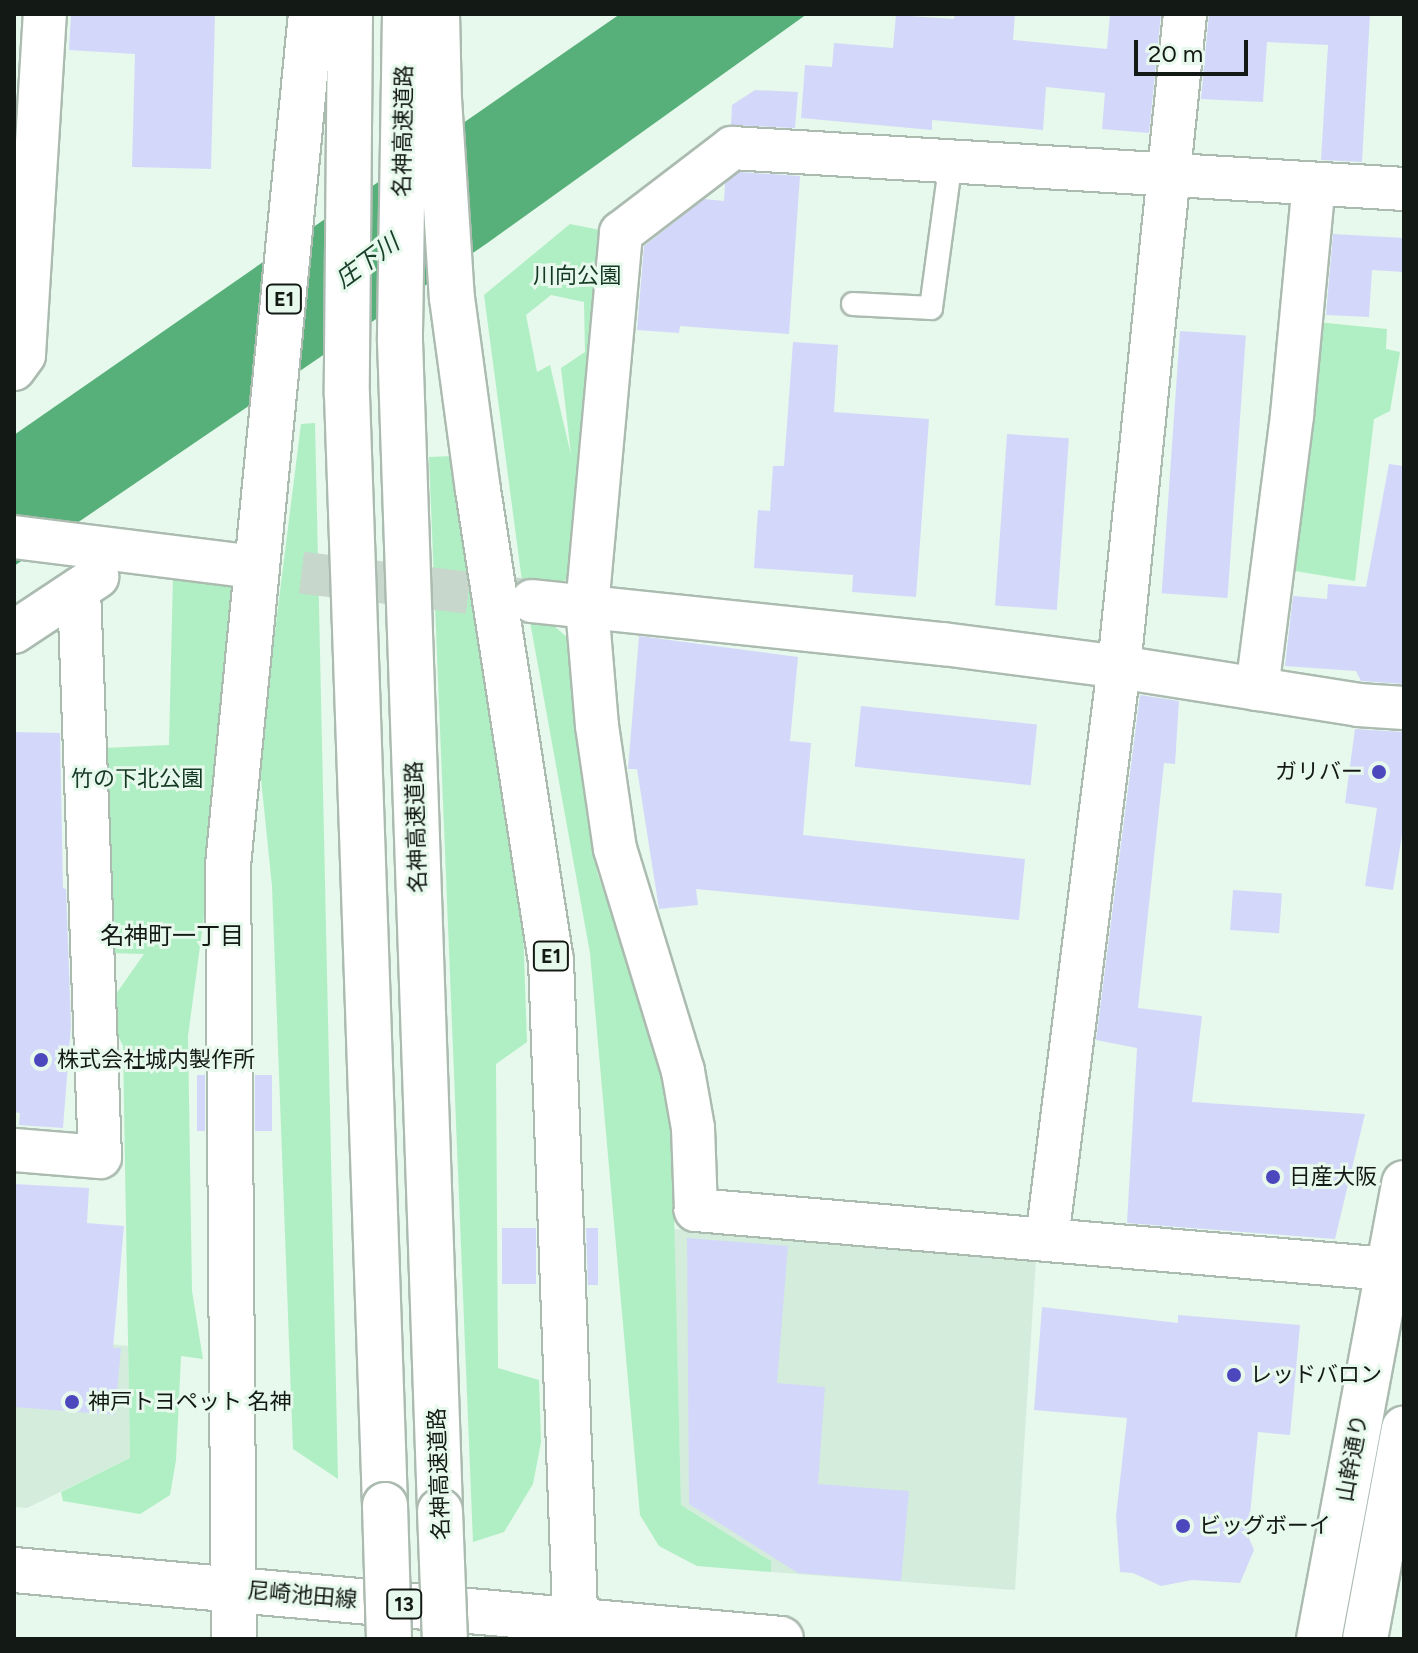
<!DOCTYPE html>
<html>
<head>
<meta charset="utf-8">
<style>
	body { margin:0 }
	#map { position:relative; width:1418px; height:1653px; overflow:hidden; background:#e7f8ec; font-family:Figtree,"Noto Sans JP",sans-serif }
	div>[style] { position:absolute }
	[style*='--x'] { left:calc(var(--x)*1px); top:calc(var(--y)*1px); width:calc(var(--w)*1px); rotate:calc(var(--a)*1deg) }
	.built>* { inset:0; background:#d4ecdb }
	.green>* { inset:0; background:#afefc3 }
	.water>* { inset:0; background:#57b079 }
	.building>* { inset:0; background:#d3d8fa; transform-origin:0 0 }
	.minor-tunnel>* { height:42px; margin-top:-21px; transform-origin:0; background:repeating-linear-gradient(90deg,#c7d7cc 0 42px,transparent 0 63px) }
	.roads { filter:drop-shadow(2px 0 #abbbb0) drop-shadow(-2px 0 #abbbb0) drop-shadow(0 2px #abbbb0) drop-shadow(0 -2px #abbbb0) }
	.service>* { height:22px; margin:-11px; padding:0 11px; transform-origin:11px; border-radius:11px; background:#fff }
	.minor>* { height:42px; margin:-21px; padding:0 21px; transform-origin:21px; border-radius:21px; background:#fff }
	.tertiary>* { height:44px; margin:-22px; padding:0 22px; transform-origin:22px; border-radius:22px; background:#fff }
	.primary>* { height:44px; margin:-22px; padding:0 22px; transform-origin:22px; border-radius:22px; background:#fff }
	.motorway>* { height:44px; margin:-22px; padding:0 22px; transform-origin:22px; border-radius:22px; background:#fff }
	.bridges { filter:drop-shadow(2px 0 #abbbb0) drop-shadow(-2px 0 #abbbb0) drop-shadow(0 2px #abbbb0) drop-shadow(0 -2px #abbbb0) }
	.motorway-bridge>* { height:44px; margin:-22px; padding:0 22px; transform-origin:22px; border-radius:22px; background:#fff }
	.dots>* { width:22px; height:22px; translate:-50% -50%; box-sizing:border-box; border:4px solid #e7f8ec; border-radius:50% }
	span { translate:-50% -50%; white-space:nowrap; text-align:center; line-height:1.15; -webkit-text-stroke:6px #e7f8ec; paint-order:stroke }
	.shield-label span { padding:2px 6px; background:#e7f8ec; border:2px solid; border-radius:6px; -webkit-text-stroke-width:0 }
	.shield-label { font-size:20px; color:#131915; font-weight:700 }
	.street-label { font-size:22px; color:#131915 }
	.park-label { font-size:22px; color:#133922 }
	.poi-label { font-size:22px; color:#131915 }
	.right { translate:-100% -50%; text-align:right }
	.left { translate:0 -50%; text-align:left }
	.water-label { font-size:24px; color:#183e27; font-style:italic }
	.neighbourhood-label { font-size:24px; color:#131915 }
	.frame { position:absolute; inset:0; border:16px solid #131915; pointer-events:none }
	.scale { position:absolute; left:1134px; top:40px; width:114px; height:36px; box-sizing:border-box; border:4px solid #131915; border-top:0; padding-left:10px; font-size:24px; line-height:28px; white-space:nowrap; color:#131915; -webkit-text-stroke:6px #e7f8ec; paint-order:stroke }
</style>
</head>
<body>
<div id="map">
	<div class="built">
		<div style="clip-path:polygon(674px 1229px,1036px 1257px,1015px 1590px,771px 1572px,771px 1561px,681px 1505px)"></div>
		<div style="clip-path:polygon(14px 1334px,128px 1346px,130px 1458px,27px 1508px,14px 1507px)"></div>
	</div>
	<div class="green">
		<div style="clip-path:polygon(evenodd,570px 224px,605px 231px,576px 576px,558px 583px,522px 581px,484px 295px,570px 224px,551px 295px,584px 302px,585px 352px,561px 368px,571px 455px,550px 365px,537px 372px,526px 315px,551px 295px)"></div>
		<div style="clip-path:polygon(1317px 322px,1387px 329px,1386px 349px,1400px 352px,1390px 411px,1374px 419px,1355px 581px,1289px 570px)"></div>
		<div style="clip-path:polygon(315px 423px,338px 1479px,293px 1449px,272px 886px,259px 759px,301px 424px)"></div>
		<div style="clip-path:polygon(453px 456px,520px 841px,527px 1042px,496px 1064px,498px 1368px,539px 1380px,541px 1442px,533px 1484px,504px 1532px,473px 1542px,429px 457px)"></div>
		<div style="clip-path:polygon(173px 576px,234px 584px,207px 894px,188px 1036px,192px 1291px,203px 1359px,181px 1356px,176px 1460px,170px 1495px,140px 1514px,63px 1501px,61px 1492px,130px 1458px,123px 1046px,114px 1027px,116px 994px,144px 954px,108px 953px,104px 748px,169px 745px)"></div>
		<div style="clip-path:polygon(529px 616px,552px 624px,577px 646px,597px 872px,657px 1045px,672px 1125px,681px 1505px,771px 1561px,771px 1572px,697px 1566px,659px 1546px,640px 1515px,590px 953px)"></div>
	</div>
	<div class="water">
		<div style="clip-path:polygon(620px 14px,807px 14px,486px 244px,14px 566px,14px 435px)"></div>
	</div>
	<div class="building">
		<div style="clip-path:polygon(71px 14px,215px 14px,211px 169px,132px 167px,135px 54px,69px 50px)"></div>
		<div style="clip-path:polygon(955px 14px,1015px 14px,1013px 40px,1107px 49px,1110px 14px,1161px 14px,1149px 133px,1102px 129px,1105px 93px,1046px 87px,1043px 130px,932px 120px,932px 130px,801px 118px,805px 65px,832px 67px,834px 43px,893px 48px,896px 15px,954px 19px)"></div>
		<div style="clip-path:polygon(1209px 14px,1370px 14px,1362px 162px,1321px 160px,1328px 45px,1267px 42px,1263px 102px,1201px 99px)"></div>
		<div style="clip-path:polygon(755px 90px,798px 92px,795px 128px,731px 125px,732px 105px)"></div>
		<div style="clip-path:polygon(739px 172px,800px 176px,789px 334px,680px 326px,679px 333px,637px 330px,644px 246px,704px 199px,724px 201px,725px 183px)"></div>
		<div style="clip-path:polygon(1333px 234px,1404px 238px,1404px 272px,1372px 270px,1369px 317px,1326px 315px)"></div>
		<div style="left:1180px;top:331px;width:66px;height:263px;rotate:4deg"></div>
		<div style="clip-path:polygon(793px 342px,838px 345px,834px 412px,929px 419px,916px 597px,852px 592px,853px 575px,754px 568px,758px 510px,770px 511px,773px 466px,784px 466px)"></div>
		<div style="left:1007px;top:434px;width:62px;height:172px;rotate:4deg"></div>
		<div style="clip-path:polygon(1389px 464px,1404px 466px,1404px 684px,1361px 681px,1356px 671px,1285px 666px,1293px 596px,1327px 599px,1328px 584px,1366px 587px)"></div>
		<div style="clip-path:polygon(639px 636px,798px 657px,790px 741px,811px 743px,803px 835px,1025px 859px,1019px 920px,696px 889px,698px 905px,659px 909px,637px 769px,628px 769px)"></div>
		<div style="clip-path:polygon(1140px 695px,1179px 701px,1175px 764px,1164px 763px,1138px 1008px,1202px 1016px,1192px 1102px,1365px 1114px,1335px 1239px,1127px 1223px,1137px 1048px,1096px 1040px)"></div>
		<div style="left:861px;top:706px;width:177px;height:61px;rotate:6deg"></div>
		<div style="clip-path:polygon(1355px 729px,1404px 732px,1404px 823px,1393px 890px,1365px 886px,1377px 808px,1345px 803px)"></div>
		<div style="clip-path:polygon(14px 732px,60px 733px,63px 888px,66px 889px,71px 1025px,63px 1128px,19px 1125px,20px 1113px,14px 1112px)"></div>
		<div style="left:1233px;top:890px;width:49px;height:40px;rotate:4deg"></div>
		<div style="left:197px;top:1075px;width:8px;height:56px"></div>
		<div style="left:255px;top:1075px;width:17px;height:56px"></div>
		<div style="clip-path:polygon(14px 1184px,89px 1188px,87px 1223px,124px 1226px,113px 1348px,121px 1348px,115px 1415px,14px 1407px)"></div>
		<div style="left:502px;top:1228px;width:34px;height:56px"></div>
		<div style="clip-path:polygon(586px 1228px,598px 1228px,598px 1285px,588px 1285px)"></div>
		<div style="clip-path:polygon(687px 1238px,788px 1246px,777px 1383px,825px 1387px,818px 1484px,909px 1491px,901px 1581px,798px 1573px,689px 1504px)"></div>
		<div style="clip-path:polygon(1042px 1307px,1178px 1323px,1178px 1315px,1300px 1325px,1290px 1435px,1258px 1432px,1248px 1536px,1254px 1550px,1240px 1583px,1192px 1580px,1161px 1586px,1133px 1573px,1120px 1572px,1116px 1516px,1127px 1418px,1034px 1410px)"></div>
	</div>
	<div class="minor-tunnel">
		<div style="--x:239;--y:565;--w:290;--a:6.9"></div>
	</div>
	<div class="roads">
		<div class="service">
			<div style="--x:853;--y:304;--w:78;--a:2.9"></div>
			<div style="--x:931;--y:308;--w:148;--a:-82.3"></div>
		</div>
		<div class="minor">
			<div style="--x:14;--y:369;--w:17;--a:-54"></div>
			<div style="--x:24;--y:355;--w:342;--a:-86.5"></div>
			<div style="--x:14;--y:537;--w:227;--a:7.1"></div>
			<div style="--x:532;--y:601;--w:413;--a:6"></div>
			<div style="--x:943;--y:644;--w:177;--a:7.4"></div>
			<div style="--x:1119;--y:667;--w:242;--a:9"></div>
			<div style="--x:1358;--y:705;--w:46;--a:3.7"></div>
			<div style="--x:14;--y:632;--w:100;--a:-33.5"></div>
			<div style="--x:1257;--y:689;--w:276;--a:-82.7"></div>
			<div style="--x:1292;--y:415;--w:232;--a:-84.6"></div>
			<div style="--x:14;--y:1150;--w:86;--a:4.7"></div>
			<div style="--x:100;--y:1157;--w:568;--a:-92.12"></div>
			<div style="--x:1047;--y:1239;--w:577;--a:-82.83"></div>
			<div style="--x:1119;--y:667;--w:656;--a:-84.23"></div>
			<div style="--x:1387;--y:1269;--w:694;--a:-175.12"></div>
			<div style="--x:696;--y:1210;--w:82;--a:-92.1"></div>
			<div style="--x:693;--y:1128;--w:58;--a:-100"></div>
			<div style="--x:683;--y:1071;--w:232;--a:-107"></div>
			<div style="--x:615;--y:849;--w:124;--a:-98.3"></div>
			<div style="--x:597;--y:726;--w:119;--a:-94.8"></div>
			<div style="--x:587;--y:607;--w:376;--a:-84.8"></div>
			<div style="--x:621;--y:233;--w:140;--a:-37.4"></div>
			<div style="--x:732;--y:148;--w:673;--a:3.49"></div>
		</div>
		<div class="tertiary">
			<div style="--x:1319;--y:1639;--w:464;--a:-79.4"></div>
			<div style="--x:1365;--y:1639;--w:214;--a:-79.5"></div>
		</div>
		<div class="primary">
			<div style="--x:14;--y:1570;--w:770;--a:5.14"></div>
		</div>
		<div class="motorway">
			<div style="--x:350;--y:14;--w:381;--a:90.5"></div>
			<div style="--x:347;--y:395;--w:1111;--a:88.04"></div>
			<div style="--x:405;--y:14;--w:327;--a:90.9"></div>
			<div style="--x:400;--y:341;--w:1171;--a:88.04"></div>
			<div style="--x:437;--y:14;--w:85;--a:88.7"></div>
			<div style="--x:439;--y:99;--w:199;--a:86.3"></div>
			<div style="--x:452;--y:298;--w:194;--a:82.3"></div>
			<div style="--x:478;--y:490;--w:476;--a:81.2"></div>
			<div style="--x:551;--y:960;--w:679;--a:87.89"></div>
			<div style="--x:234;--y:1639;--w:774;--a:-90.44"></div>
			<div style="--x:228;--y:865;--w:855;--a:-84.43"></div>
		</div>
	</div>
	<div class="bridges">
		<div class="motorway-bridge">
			<div style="--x:385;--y:1505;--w:134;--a:88.3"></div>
			<div style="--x:440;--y:1511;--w:128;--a:87.8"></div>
		</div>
	</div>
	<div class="dots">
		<div style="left:1379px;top:772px;background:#4d47bd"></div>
		<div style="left:41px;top:1060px;background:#4d47bd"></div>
		<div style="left:1273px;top:1177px;background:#4d47bd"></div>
		<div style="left:1234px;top:1375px;background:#4d47bd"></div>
		<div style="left:72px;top:1402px;background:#4d47bd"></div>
		<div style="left:1183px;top:1526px;background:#4d47bd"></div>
	</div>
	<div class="shield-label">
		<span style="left:284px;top:299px">E1</span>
		<span style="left:551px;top:956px">E1</span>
		<span style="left:404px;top:1604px">13</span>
	</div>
	<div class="street-label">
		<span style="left:403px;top:131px;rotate:-89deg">名神高速道路</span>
		<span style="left:416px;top:827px;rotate:-92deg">名神高速道路</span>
		<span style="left:1352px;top:1458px;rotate:-80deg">山幹通り</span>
		<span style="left:439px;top:1474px;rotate:-92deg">名神高速道路</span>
		<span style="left:302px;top:1595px;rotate:5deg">尼崎池田線</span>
	</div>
	<div class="park-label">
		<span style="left:577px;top:276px">川向公園</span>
		<span style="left:137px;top:779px">竹の下北公園</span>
	</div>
	<div class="poi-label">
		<span class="right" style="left:1363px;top:772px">ガリバー</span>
		<span class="left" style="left:57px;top:1060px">株式会社城内製作所</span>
		<span class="left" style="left:1289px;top:1177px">日産大阪</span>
		<span class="left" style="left:1250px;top:1375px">レッドバロン</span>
		<span class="left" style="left:88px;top:1402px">神戸トヨペット 名神</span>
		<span class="left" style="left:1199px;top:1526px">ビッグボーイ</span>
	</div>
	<div class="water-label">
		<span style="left:367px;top:261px;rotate:-36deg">庄下川</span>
	</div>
	<div class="neighbourhood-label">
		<span style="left:172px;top:936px">名神町一丁目</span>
	</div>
	<div class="frame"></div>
	<div class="scale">20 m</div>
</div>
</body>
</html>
